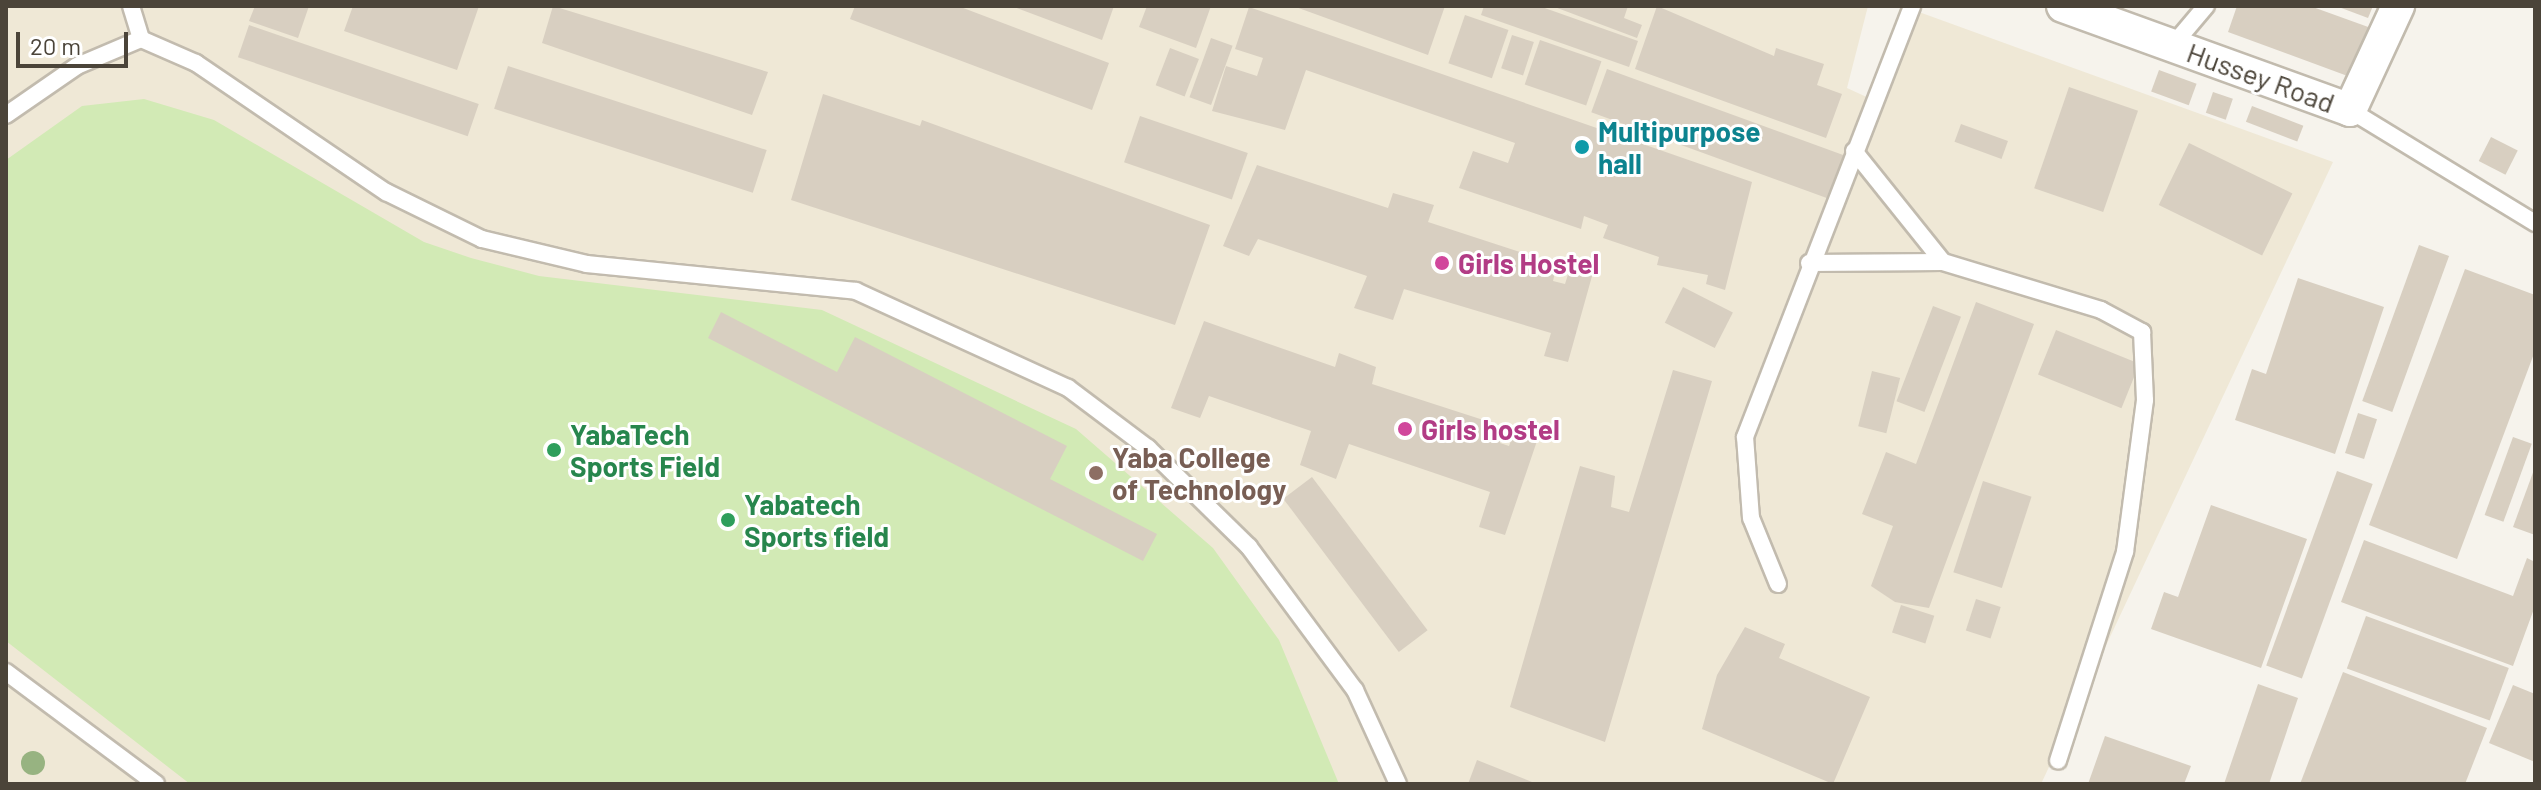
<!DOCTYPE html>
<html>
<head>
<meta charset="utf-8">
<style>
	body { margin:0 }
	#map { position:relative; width:2541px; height:790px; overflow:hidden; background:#f6f3ec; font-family:Barlow,sans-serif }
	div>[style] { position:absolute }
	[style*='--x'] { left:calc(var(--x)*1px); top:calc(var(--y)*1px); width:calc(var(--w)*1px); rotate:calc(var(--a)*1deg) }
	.education>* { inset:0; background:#efe8d6 }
	.green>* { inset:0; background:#d2eab5 }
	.building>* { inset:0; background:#d8cfc1; transform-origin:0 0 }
	.roads { filter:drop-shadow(2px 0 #c2bbae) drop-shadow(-2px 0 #c2bbae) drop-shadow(0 2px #c2bbae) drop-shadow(0 -2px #c2bbae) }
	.lane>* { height:16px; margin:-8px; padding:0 8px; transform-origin:8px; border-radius:8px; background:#fff }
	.street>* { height:32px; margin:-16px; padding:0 16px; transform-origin:16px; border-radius:16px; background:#fff }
	.trees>* { width:24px; height:24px; margin:-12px; border-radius:50%; background:#97b381 }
	.dots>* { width:22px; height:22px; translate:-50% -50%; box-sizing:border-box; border:4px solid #fff; border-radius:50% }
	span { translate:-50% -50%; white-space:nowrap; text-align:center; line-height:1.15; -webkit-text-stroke:6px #fff; paint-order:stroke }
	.street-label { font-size:28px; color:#4b4439 }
	.culture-label { font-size:28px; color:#0d838f; font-weight:700 }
	.left { translate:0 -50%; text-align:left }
	.hotel-label { font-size:28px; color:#b23c85; font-weight:700 }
	.leisure-label { font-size:28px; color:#27864d; font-weight:700 }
	.education-label { font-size:28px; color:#785e54; font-weight:700 }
	.frame { position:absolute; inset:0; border:8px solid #4b4439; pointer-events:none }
	.scale { position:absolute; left:16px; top:32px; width:112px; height:36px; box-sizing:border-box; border:4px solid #4b4439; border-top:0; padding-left:10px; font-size:24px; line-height:28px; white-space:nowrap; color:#4b4439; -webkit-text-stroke:6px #fff; paint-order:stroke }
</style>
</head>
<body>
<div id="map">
	<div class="education">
		<div style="clip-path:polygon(6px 6px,1868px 6px,1847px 88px,1884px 105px,1919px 12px,2333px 162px,2041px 784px,6px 784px)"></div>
	</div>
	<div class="green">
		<div style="clip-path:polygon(144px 99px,214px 120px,424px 242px,471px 258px,539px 276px,822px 310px,1076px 429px,1213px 548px,1279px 640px,1339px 784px,190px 784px,6px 641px,6px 160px,82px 106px)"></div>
	</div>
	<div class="building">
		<div style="clip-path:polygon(255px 6px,309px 6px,298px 38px,249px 21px)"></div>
		<div style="clip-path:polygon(353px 6px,479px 6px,457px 70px,344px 31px)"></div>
		<div style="clip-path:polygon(553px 6px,768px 72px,752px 115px,542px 43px)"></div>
		<div style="clip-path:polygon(855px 6px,958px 6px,1109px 63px,1092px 110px,850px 19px)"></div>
		<div style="clip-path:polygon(1011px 6px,1114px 6px,1102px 40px)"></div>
		<div style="clip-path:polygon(1147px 6px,1211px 6px,1196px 48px,1139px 27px)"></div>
		<div style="clip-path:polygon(1293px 6px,1445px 6px,1428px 55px)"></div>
		<div style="clip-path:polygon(1484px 6px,1539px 6px,1638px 41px,1629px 67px,1481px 15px)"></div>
		<div style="clip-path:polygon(1552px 6px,1628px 6px,1624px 18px,1642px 25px,1637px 38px)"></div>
		<div style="clip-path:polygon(1657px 6px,1774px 56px,1776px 48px,1824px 64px,1817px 85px,1842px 94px,1826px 138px,1635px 69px)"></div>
		<div style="clip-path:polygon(2237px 6px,2310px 6px,2371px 28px,2353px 78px,2228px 32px)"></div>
		<div style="clip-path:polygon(2336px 6px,2373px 6px,2368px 18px)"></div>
		<div style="clip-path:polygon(1249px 7px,1752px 182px,1725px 290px,1706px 284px,1708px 275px,1657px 265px,1659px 257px,1603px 238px,1608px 225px,1584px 216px,1581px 229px,1459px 188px,1473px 151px,1508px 163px,1515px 143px,1306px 70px,1285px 130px,1212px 111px,1226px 66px,1257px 76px,1263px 58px,1235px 49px)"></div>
		<div style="left:1465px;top:15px;width:46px;height:51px;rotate:19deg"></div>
		<div style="left:249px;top:25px;width:243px;height:34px;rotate:19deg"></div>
		<div style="left:1512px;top:35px;width:23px;height:35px;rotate:18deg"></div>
		<div style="left:1211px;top:38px;width:23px;height:63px;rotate:20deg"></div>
		<div style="left:1540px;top:40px;width:65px;height:47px;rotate:19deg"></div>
		<div style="left:1170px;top:48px;width:31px;height:40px;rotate:21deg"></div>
		<div style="left:508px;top:66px;width:272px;height:45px;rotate:18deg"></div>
		<div style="left:1607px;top:69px;width:252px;height:46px;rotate:20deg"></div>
		<div style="left:2159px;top:70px;width:40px;height:23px;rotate:20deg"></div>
		<div style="left:2069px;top:87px;width:73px;height:107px;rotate:19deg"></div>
		<div style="left:2213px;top:92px;width:21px;height:22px;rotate:19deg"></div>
		<div style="clip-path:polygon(823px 94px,920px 126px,922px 120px,1210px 225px,1175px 325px,791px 200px)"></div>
		<div style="left:2252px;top:106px;width:55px;height:17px;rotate:21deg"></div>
		<div style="left:1140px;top:116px;width:114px;height:49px;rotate:19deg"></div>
		<div style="left:1961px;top:124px;width:50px;height:19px;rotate:20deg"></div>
		<div style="left:2491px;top:137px;width:30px;height:27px;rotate:27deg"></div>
		<div style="left:2189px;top:143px;width:115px;height:69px;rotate:26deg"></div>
		<div style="clip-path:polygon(1257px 165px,1388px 208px,1393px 193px,1434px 205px,1428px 222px,1557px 264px,1553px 281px,1565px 284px,1572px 262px,1594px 269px,1568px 362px,1544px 356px,1551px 333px,1404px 289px,1393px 320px,1354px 308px,1367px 276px,1258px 239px,1249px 256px,1223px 246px)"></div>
		<div style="left:2419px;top:245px;width:32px;height:166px;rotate:20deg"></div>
		<div style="clip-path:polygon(2465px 269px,2535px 295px,2535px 351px,2457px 559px,2369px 525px)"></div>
		<div style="clip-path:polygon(2298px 278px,2384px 307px,2335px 454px,2235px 420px,2252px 369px,2266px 374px)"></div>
		<div style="left:1683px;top:287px;width:56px;height:40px;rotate:27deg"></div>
		<div style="clip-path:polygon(1976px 302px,2034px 324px,1929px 608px,1895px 602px,1871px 586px,1893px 526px,1862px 514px,1886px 452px,1916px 464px)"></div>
		<div style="left:1933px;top:306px;width:30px;height:102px;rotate:21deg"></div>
		<div style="clip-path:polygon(721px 312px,837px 372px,855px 337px,1067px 446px,1050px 479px,1157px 534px,1143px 561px,708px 338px)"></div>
		<div style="clip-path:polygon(1204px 321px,1335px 367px,1339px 353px,1376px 367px,1372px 384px,1505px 427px,1500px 443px,1509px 446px,1515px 430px,1538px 438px,1505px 535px,1479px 527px,1490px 492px,1349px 444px,1336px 479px,1300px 465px,1311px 431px,1209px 396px,1200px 418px,1171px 408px)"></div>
		<div style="left:2056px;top:330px;width:90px;height:48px;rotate:22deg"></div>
		<div style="clip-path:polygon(1673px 370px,1712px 381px,1605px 742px,1510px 707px,1580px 466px,1615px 476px,1611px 507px,1629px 512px)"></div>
		<div style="left:1872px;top:371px;width:29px;height:57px;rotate:14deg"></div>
		<div style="left:2358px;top:413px;width:20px;height:42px;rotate:18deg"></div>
		<div style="left:2513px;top:437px;width:20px;height:83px;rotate:20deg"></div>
		<div style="clip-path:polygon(2535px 467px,2535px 535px,2513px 527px)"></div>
		<div style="left:2337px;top:471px;width:38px;height:207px;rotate:20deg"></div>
		<div style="left:1312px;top:477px;width:192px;height:36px;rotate:53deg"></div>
		<div style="left:1983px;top:481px;width:51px;height:96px;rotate:18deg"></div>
		<div style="clip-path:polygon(2211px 505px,2307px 539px,2261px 668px,2151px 629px,2164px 592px,2178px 597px)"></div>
		<div style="clip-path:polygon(2364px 540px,2513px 596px,2527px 558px,2535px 562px,2535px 606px,2513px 666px,2341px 602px)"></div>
		<div style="left:1976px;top:599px;width:26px;height:33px;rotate:18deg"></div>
		<div style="left:1901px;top:605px;width:35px;height:29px;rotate:18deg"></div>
		<div style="left:2366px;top:616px;width:152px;height:56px;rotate:20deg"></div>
		<div style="clip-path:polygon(1745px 627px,1785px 644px,1779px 658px,1870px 697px,1833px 784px,1702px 729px,1717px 675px)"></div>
		<div style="clip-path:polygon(2343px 672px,2487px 728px,2465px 784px,2300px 784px)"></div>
		<div style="clip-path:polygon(2258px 684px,2298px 698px,2269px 784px,2224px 784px)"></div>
		<div style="clip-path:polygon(2513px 685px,2535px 694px,2535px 762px,2489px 743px)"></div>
		<div style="clip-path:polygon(2105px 736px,2191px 766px,2184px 784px,2088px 784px)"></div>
		<div style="clip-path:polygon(1477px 760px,1537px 784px,1468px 784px)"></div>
	</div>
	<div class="roads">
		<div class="lane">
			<div style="--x:131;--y:6;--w:34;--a:73"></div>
			<div style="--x:2173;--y:45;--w:51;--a:-49.8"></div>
			<div style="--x:2350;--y:110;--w:217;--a:31.4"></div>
			<div style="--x:6;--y:115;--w:86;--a:-34.6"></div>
			<div style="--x:77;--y:66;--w:69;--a:-22.9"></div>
			<div style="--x:141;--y:39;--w:60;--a:23.6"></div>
			<div style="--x:196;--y:63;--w:230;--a:34.2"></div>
			<div style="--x:386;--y:192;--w:107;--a:26.1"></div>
			<div style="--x:482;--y:239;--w:108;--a:13.4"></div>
			<div style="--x:587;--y:264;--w:270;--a:5.7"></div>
			<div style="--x:856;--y:291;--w:233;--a:24.6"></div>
			<div style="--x:1068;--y:388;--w:100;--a:36.9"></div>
			<div style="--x:1148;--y:448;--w:141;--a:44.4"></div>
			<div style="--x:1249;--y:547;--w:178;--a:53.5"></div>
			<div style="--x:1355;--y:690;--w:103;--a:65.4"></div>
			<div style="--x:1854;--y:151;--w:142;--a:51.3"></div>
			<div style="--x:1809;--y:263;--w:134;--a:-0.4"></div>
			<div style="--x:1943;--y:262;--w:165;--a:16.9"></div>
			<div style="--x:2101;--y:310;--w:47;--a:28.2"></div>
			<div style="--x:2142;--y:332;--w:68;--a:87.5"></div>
			<div style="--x:2145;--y:400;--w:153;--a:97.5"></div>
			<div style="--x:2125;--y:552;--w:219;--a:107.8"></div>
			<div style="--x:1778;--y:584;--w:71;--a:-112.2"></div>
			<div style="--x:1751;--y:518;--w:81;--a:-94.2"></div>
			<div style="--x:1745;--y:437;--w:462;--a:-68.8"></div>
			<div style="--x:6;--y:672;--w:187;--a:36.7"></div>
		</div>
		<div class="street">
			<div style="--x:2063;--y:6;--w:305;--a:19.9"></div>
			<div style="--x:2350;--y:110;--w:115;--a:-65.2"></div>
		</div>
	</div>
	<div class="trees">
		<div style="left:33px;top:763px"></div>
	</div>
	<div class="dots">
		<div style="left:1582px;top:147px;background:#0f9aa8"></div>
		<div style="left:1442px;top:263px;background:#d1479c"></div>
		<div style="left:1405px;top:429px;background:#d1479c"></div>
		<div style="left:554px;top:450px;background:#2e9e5b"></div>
		<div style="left:1096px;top:473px;background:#8d6e63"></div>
		<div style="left:728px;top:520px;background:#2e9e5b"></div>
	</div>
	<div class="street-label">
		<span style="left:2261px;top:77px;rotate:20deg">Hussey Road</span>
	</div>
	<div class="culture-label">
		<span class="left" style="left:1598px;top:147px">Multipurpose<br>hall</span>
	</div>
	<div class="hotel-label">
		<span class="left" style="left:1458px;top:263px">Girls Hostel</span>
		<span class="left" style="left:1421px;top:429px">Girls hostel</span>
	</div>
	<div class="leisure-label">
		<span class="left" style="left:570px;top:450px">YabaTech<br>Sports Field</span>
		<span class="left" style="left:744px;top:520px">Yabatech<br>Sports field</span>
	</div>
	<div class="education-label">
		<span class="left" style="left:1112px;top:473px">Yaba College<br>of Technology</span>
	</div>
	<div class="frame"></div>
	<div class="scale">20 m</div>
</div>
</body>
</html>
